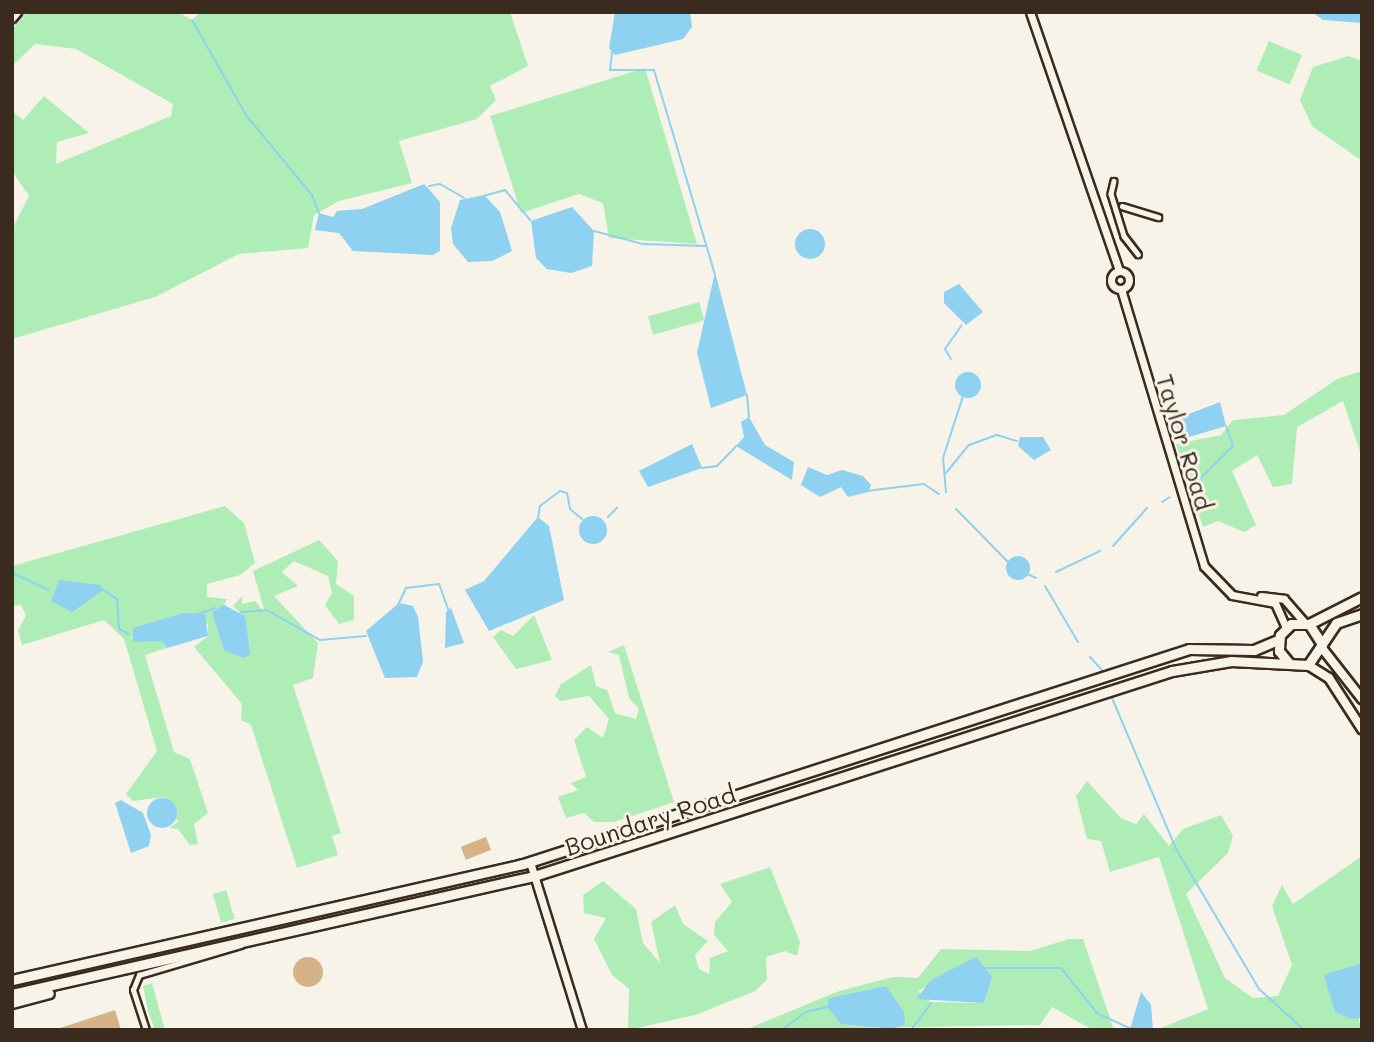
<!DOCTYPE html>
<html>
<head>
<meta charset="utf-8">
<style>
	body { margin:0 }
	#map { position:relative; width:1374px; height:1042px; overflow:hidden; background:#f7f3e8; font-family:Mali,sans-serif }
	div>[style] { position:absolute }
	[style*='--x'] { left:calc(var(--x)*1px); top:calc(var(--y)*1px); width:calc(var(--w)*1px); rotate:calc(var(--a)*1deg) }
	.green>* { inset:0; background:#aeeeb6; transform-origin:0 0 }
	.water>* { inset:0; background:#8ed1f0 }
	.round { border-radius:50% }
	.stream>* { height:2px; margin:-1px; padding:0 1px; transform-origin:1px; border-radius:1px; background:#8ed1f0 }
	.building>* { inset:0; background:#d5b387; transform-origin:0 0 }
	.roads { filter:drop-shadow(2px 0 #3b2a1e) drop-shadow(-2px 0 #3b2a1e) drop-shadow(0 2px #3b2a1e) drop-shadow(0 -2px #3b2a1e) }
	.street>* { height:4.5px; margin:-2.25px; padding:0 2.25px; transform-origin:2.25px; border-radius:2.25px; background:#f7f3e8 }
	.secondary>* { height:7px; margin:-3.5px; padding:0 3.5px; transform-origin:3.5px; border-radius:3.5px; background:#f7f3e8 }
	.secondary>.ring { margin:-3.5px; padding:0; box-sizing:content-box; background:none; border:7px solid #f7f3e8; border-radius:50% }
	.primary>* { height:8px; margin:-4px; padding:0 4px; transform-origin:4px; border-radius:4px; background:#f7f3e8 }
	.highway>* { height:9px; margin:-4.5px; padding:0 4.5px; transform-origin:4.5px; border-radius:4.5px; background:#f7f3e8 }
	span { translate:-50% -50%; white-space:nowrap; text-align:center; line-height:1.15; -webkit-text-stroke:6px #f7f3e8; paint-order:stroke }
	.street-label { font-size:24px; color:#3b2a1e }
	.frame { position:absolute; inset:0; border:14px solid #3b2a1e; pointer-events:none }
</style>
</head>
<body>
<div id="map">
	<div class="green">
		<div style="clip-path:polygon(27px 12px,178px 12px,192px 20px,200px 12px,510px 12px,528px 66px,490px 86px,496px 100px,477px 119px,399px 141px,412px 183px,339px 201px,314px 215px,308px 248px,239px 254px,155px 297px,12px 339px,12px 229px,29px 196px,12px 171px,12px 111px,23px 120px,44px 96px,89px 133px,57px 142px,56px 164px,171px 116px,173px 104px,76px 49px,35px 44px,12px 66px,12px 30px)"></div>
		<div style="left:1269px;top:41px;width:36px;height:32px;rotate:23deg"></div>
		<div style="clip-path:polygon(1348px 56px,1362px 61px,1362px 161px,1312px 126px,1300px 100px,1313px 67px)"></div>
		<div style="clip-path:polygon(645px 68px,697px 244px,609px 238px,603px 203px,579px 194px,521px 213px,490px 116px)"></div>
		<div style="left:699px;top:302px;width:19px;height:53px;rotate:74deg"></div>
		<div style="clip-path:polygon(1362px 371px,1362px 457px,1343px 401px,1297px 427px,1292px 484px,1273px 487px,1257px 455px,1232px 471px,1256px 525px,1244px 532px,1218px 521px,1203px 527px,1176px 444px,1221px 435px,1233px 420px,1284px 415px,1337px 379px)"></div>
		<div style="clip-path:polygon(225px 506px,244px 523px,255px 563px,240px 575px,207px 584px,207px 597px,227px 599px,224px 605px,244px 616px,233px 606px,242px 596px,242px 604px,255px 601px,265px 613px,253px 571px,319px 540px,338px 561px,336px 584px,354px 596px,354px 620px,339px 624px,325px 605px,332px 593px,328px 576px,294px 561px,282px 572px,298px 586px,274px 596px,318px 643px,313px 678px,293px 685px,341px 833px,332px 836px,338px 855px,297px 868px,251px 725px,241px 720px,242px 704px,194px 647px,208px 636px,208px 623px,129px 638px,162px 641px,167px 648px,145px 655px,174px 752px,190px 759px,208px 813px,194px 824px,198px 844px,190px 845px,178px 829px,169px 828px,178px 822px,164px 797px,133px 801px,126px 794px,157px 751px,124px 639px,104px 620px,22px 645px,18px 630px,26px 616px,21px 605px,12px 606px,12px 566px)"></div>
		<div style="clip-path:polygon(534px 615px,552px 660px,516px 669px,493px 637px,501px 630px,513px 636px)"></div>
		<div style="clip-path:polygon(624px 645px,674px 802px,614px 822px,594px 822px,584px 813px,566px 818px,558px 797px,578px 790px,571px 783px,586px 777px,574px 740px,587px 727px,603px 738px,609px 719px,589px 696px,560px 701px,555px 696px,561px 684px,591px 665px,596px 686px,607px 690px,615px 713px,636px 719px,639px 709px,629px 698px,619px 655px,608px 652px)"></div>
		<div style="clip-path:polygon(1087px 781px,1121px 818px,1136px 824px,1144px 814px,1169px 846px,1183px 829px,1221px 815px,1233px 836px,1228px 853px,1186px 894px,1225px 978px,1253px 998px,1278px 996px,1292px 965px,1272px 906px,1282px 885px,1293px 904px,1362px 856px,1362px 963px,1344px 972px,1362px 1030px,1156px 1030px,1208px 1009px,1159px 857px,1110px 872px,1101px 841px,1087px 839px,1076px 796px)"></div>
		<div style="clip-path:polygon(770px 867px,800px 942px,797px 956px,785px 951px,766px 957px,767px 980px,755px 991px,695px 1015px,628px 1030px,629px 989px,612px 975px,594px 939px,606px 918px,584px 913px,583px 895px,603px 881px,636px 909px,643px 943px,660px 963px,651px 922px,675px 905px,683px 924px,708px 941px,695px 955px,699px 969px,709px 974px,710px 958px,728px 951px,714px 935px,715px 922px,732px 902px,720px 884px)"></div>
		<div style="left:226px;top:890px;width:30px;height:14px;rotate:73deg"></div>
		<div style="clip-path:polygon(evenodd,1069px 939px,1083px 939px,1114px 1030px,1093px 1030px,1052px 1007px,1040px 1025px,745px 1030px,839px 991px,893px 977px,918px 978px,941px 949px,1030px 951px,1069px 939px,976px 957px,984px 1003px,931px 1002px,918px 991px,976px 957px,1069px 939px,886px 986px,893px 1029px,873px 1027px,829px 998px,886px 986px)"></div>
		<div style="clip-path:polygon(152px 983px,165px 1030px,155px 1030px,148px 1011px,143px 986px)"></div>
	</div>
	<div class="water">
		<div style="clip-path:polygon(615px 12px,690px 12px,692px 27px,683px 39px,615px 55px,609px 48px)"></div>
		<div style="clip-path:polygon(1312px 12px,1362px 12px,1362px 23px,1323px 20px)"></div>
		<div style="clip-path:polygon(424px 184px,440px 202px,440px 251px,433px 255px,353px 251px,339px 233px,315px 230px,319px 213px,333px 217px,337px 211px,362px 209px)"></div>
		<div style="clip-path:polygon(484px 195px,500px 212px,512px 251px,492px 261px,468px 262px,453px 244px,451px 228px,460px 200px)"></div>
		<div style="clip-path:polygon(572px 207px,594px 231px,592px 266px,571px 273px,547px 269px,536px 258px,531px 221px)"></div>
		<div class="round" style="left:795px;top:229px;width:30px;height:30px"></div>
		<div style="clip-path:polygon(715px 272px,747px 395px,711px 408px,697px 353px)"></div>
		<div style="clip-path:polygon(959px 284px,983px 312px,966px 325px,944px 303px,944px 292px)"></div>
		<div class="round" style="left:955px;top:372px;width:26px;height:26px"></div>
		<div style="clip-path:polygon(1220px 402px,1226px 426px,1179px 440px,1176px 419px)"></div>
		<div style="clip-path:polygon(749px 417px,765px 445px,794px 462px,792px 480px,736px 446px,744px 437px,741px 422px)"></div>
		<div style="clip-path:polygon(1020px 437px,1043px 437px,1051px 450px,1034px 460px,1018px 446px)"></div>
		<div style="clip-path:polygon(692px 444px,702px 468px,648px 487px,639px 471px)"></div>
		<div style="clip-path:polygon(808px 467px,827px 475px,842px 470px,863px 476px,871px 485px,868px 492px,848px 497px,841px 487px,820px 497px,801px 485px)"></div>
		<div class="round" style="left:579px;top:516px;width:28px;height:28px"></div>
		<div style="clip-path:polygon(538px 517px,549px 526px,564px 600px,489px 631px,465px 590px,484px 581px)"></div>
		<div class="round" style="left:1006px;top:556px;width:24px;height:24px"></div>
		<div style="clip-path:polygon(59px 580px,101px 585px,102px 591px,72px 612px,51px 601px)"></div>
		<div style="clip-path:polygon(399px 603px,413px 606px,418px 617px,423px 662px,417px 677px,385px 678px,366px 631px)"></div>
		<div style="clip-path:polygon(224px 605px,245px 616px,250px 654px,244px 658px,224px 650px,212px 612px)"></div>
		<div style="clip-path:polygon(451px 608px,464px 643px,445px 648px,446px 612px)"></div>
		<div style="clip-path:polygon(183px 613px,205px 614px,208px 636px,167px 648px,162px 641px,133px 642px,133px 628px)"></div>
		<div class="round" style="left:147px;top:798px;width:30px;height:30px"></div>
		<div style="clip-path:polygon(121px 800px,143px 813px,151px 835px,149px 846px,131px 853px,115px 803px)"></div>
		<div style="clip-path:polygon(976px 957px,992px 977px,984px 1003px,916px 999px,931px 980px)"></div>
		<div style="clip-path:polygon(1362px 963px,1362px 1018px,1351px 1019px,1335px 1012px,1324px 975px)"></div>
		<div style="clip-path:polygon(886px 986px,904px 1012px,905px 1024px,893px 1029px,841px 1024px,827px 1007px,829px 998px)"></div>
		<div style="clip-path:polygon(1141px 992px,1151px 1005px,1153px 1030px,1130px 1029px)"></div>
	</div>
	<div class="stream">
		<div style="--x:192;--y:20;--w:109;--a:60.4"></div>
		<div style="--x:246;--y:115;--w:104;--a:50.5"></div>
		<div style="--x:312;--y:195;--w:19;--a:69"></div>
		<div style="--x:612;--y:52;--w:18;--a:96"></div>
		<div style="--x:610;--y:70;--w:44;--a:0"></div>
		<div style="--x:654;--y:70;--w:213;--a:73.4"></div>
		<div style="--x:429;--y:186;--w:11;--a:-10"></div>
		<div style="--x:440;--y:184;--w:28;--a:30"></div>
		<div style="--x:483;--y:196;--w:23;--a:-15"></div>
		<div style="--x:505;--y:190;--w:39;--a:50"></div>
		<div style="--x:594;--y:231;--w:51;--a:14.9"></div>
		<div style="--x:643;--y:244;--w:62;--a:1.8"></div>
		<div style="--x:951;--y:359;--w:12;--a:-121"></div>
		<div style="--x:945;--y:349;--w:29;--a:-55"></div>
		<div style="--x:747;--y:395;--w:22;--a:85"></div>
		<div style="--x:702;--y:468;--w:15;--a:-8"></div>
		<div style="--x:717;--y:466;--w:28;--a:-46"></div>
		<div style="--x:946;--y:473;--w:36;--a:-51"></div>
		<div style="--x:969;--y:445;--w:30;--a:-20"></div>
		<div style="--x:997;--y:435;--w:21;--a:17"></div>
		<div style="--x:866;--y:491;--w:58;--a:-6.9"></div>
		<div style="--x:924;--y:484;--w:18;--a:34"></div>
		<div style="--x:946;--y:492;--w:34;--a:-95"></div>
		<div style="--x:943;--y:458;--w:65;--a:-72.1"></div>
		<div style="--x:1185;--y:493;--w:67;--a:-44.4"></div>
		<div style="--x:1233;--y:446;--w:21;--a:-109"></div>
		<div style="--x:1162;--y:502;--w:9;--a:-32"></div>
		<div style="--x:956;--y:509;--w:76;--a:45.5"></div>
		<div style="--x:608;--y:517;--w:13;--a:-45"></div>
		<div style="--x:538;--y:518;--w:12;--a:-81"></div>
		<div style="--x:540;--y:506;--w:25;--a:-37"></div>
		<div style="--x:560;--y:491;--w:7;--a:16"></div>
		<div style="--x:567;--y:493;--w:16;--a:79"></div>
		<div style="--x:570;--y:509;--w:16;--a:40"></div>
		<div style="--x:1113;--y:546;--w:51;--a:-48.2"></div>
		<div style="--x:1056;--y:572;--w:49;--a:-25.5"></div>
		<div style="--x:12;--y:573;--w:41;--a:24.7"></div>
		<div style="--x:1025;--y:573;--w:12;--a:24"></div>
		<div style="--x:1045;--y:586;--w:65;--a:59.5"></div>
		<div style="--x:100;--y:588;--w:20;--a:33"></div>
		<div style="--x:117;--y:599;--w:30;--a:86"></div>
		<div style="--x:119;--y:629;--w:11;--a:27"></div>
		<div style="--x:398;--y:605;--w:19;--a:-65"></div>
		<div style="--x:406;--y:588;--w:33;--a:-7"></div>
		<div style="--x:439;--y:584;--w:29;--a:70"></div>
		<div style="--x:241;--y:612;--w:26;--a:-4"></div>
		<div style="--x:267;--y:610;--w:61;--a:29.5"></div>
		<div style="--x:320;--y:640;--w:46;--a:-5"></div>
		<div style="--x:198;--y:614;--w:18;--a:-19"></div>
		<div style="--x:1090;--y:657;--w:21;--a:47"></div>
		<div style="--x:1112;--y:698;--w:164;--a:67"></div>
		<div style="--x:1176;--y:849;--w:163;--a:59.3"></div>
		<div style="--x:1259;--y:989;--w:61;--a:42.3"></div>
		<div style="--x:985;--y:968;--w:76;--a:0"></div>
		<div style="--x:1061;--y:968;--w:58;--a:51.3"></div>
		<div style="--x:1097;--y:1013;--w:40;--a:25"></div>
		<div style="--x:782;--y:1030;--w:30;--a:-37"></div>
		<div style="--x:806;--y:1012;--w:22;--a:-13"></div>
		<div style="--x:911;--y:1030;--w:34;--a:-53"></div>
	</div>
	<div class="building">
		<div style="left:486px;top:837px;width:14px;height:27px;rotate:69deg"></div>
		<div class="round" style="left:293px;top:957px;width:30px;height:30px"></div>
		<div style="clip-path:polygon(115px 1010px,121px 1030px,57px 1030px,57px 1029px)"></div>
	</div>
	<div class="roads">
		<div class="street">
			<div style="--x:1114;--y:181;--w:13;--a:103"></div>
			<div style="--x:1111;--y:194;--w:44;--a:72.8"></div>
			<div style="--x:1124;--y:236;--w:23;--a:52"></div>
			<div style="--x:1122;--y:206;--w:38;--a:17"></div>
			<div style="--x:146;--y:1030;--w:42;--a:-108"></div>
			<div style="--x:133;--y:990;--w:16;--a:-68"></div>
			<div style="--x:139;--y:975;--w:106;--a:-16.4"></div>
		</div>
		<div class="secondary">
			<div style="--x:1030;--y:12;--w:273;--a:71"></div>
			<div style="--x:12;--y:18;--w:8;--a:-50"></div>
			<div class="ring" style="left:1111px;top:271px;width:11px;height:11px"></div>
			<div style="--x:1121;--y:289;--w:289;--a:73.3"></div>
			<div style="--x:1204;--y:566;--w:40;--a:46"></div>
			<div style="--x:1232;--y:595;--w:44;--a:10.5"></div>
			<div style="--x:1275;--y:603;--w:27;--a:66"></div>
			<div style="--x:1261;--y:596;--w:23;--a:7"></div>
			<div style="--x:1284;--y:599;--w:30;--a:49"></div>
			<div style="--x:530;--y:862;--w:176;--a:72.8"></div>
		</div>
		<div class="primary">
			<div style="--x:1322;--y:648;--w:65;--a:51.9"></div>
			<div style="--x:1308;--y:665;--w:25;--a:32"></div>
			<div style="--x:1329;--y:678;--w:61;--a:57.1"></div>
		</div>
		<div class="highway">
			<div style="--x:1309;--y:624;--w:59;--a:-27"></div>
			<div style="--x:1322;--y:644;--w:25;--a:-56"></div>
			<div style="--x:1336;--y:623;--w:28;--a:-19"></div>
			<div style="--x:12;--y:980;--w:524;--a:-12.79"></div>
			<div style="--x:523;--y:864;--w:700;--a:-17.89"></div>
			<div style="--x:1189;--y:649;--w:65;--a:0.9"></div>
			<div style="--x:1254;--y:650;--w:26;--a:-23"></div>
			<div style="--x:12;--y:994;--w:535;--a:-12.74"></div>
			<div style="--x:534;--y:876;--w:670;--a:-17.81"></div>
			<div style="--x:1172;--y:671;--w:60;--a:-9.6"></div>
			<div style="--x:1231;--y:661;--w:77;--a:3"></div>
			<div style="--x:1308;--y:665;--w:25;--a:-56"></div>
			<div style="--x:1322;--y:644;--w:24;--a:-123"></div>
			<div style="--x:1309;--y:624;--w:18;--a:180"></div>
			<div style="--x:1291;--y:624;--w:16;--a:135"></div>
			<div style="--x:1280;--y:635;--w:16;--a:94"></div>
			<div style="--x:1279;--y:651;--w:17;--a:50"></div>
			<div style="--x:12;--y:1003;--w:38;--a:-15"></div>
		</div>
	</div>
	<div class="street-label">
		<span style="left:1185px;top:442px;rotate:73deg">Taylor Road</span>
		<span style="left:650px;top:820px;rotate:-18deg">Boundary Road</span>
	</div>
	<div class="frame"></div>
</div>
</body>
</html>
